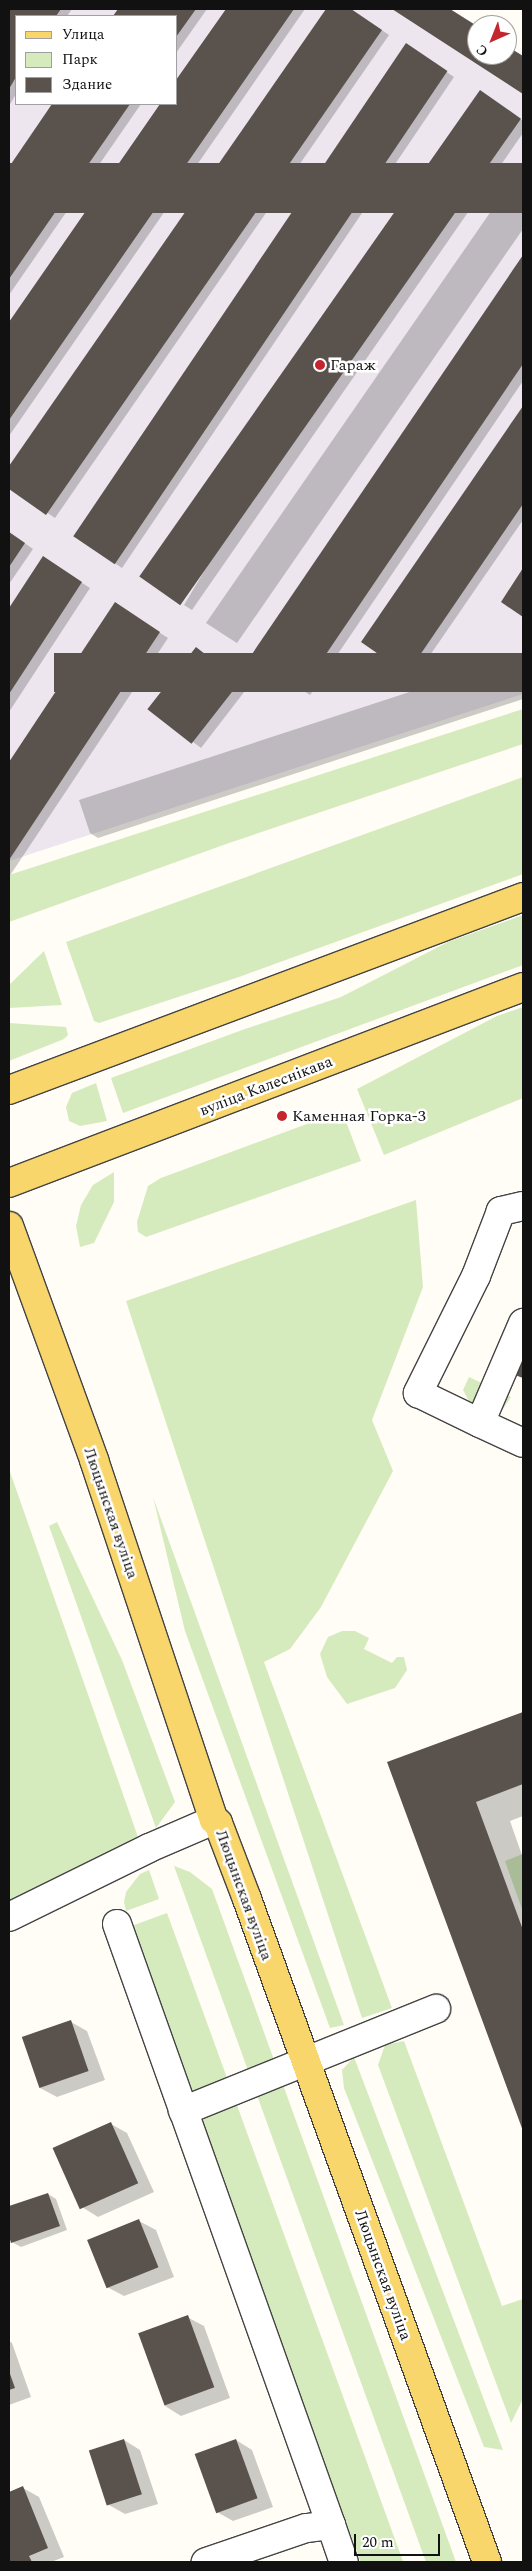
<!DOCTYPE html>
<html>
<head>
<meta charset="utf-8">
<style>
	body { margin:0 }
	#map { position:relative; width:532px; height:2571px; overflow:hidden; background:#fffdf5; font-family:Spectral,serif }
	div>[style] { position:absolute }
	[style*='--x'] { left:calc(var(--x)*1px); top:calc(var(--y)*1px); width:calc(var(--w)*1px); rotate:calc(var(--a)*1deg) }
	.industrial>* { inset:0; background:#eee6ef }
	.green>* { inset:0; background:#d5ebbd; transform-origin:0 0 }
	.shadow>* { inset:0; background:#0003 }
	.building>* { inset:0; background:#5a524d; transform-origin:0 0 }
	.roads { filter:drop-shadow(1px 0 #444) drop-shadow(-1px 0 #444) drop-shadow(0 1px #444) drop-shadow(0 -1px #444) }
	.minor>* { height:28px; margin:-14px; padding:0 14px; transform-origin:14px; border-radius:14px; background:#fff }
	.major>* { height:28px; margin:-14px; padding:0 14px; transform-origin:14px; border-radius:14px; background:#f9d66b }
	.dots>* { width:14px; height:14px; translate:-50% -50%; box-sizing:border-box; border:2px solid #fff; border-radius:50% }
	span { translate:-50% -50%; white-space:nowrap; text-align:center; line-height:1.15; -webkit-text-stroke:5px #fff; paint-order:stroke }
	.poi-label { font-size:16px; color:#111 }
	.left { translate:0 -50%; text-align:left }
	.street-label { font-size:16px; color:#111 }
	.frame { position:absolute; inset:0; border:10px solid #111; pointer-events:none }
	.legend { position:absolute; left:15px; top:15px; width:162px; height:90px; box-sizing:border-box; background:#fff; border:1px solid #a0a0a0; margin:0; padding:6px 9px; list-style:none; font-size:15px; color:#111 }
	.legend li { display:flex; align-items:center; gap:10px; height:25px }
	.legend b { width:25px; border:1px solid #a0a0a0 }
	.north { position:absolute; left:467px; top:15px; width:50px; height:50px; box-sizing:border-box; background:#fff; border:1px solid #a0a0a0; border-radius:50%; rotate:224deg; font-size:14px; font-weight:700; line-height:20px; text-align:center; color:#111 }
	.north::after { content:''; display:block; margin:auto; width:18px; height:22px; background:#c4262e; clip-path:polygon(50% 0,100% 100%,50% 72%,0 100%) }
	.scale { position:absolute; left:354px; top:2534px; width:86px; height:22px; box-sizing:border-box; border:2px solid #111; border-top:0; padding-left:6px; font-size:15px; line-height:18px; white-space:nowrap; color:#111; -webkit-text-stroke:4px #fff; paint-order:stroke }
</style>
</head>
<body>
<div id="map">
	<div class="industrial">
		<div style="clip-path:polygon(evenodd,9px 9px,450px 9px,477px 26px,477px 55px,507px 55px,507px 46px,523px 56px,523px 694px,9px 861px,9px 9px,16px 16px,176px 16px,176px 104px,16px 104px,16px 16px)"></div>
	</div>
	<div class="green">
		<div style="clip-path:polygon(523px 709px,523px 744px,229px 843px,9px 922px,9px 875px)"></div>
		<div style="clip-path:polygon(523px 777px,523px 874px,239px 977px,99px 1023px,94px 1021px,66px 942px)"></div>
		<div style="clip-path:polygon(523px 915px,523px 965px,123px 1113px,111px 1078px,245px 1029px,341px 997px,448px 942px)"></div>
		<div style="clip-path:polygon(44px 951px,62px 1005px,9px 1008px,9px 985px)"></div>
		<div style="clip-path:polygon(523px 1007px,523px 1098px,384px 1155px,357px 1089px,497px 1016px)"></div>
		<div style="clip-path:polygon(9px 1023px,66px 1027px,68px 1035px,64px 1039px,9px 1061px)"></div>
		<div style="clip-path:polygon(96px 1083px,107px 1121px,80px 1126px,69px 1121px,66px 1107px,72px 1093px)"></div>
		<div style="clip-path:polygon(342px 1111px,361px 1161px,146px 1237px,138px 1232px,137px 1222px,148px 1186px,161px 1178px)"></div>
		<div style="clip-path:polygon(114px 1172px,114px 1202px,94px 1243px,80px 1247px,76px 1226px,81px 1205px,93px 1185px)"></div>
		<div style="clip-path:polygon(416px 1200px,423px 1287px,372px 1420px,393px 1471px,321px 1607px,290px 1649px,264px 1662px,392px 2008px,362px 2018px,126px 1301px)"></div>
		<div style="clip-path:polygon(469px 1377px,511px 1397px,503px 1409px,492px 1413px,478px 1410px,469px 1401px,463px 1390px)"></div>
		<div style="clip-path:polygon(9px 1469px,139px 1840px,9px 1902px)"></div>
		<div style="clip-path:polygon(153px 1497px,344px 2025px,330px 2028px,185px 1631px)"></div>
		<div style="clip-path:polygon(57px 1522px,122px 1660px,175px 1802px,156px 1828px,49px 1526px)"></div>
		<div style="clip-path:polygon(342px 1631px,355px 1631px,369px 1638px,364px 1649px,392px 1663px,397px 1657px,404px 1657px,407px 1670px,395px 1688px,347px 1704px,327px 1677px,320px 1654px,328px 1637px)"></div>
		<div style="clip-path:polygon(523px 1854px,523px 1912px,505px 1861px)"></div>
		<div style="clip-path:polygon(174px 1866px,190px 1872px,212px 1889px,456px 2562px,426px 2562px)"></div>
		<div style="clip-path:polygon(149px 1870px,159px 1899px,126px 1911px,124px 1902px,126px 1892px,140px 1874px)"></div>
		<div style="left:167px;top:1913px;width:691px;height:40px;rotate:70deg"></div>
		<div style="clip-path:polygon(404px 2041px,502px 2306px,523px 2299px,523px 2399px,511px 2423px,378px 2065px,385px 2045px)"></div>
		<div style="clip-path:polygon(354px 2057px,503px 2450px,484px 2447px,344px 2088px,342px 2070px)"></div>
	</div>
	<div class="shadow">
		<div style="clip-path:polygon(9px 9px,72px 9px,67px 16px,16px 16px,16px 94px,9px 106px)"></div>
		<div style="clip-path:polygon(120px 9px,207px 9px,176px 53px,176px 16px,115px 16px)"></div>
		<div style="clip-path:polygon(227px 9px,305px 9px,9px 436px,9px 324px,161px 104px,176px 104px,176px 82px)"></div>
		<div style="clip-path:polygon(328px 9px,351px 9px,389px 35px,55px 518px,9px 487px,9px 468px)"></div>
		<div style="clip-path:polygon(394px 9px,448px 9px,477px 27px,477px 55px,507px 55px,507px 47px,523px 57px,523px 93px)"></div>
		<div style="clip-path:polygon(414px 50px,454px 77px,122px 568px,74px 536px)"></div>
		<div style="clip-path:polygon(488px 97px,523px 121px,523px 133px,192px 610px,184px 605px)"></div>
		<div style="clip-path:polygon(54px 104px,141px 104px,9px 295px,9px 169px)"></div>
		<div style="clip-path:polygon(523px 165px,523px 229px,237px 643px,229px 638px,206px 623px)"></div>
		<div style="clip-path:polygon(523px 258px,523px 381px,310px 695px,252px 657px)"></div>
		<div style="clip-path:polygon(523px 408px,523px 520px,415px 677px,363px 642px)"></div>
		<div style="clip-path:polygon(9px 532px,33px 549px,9px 584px)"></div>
		<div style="clip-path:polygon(43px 558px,90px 588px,9px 712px,9px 611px)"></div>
		<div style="clip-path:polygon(115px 604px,168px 638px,9px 877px,9px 764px)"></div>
		<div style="clip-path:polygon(204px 654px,248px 687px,201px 748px,150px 710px)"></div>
		<div style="clip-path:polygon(523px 655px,523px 699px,98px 838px,90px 833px,79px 800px)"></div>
		<div style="clip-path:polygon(523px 1713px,523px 1816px,510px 1821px,523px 1858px,523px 2128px,389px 1762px)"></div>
		<div style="clip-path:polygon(71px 2022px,87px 2031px,105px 2080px,57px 2097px,40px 2088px)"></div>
		<div style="clip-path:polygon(111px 2124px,127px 2133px,154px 2192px,98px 2217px,82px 2207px)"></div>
		<div style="clip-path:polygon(48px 2194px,56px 2199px,67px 2230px,21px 2247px,12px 2242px,9px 2232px,9px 2208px)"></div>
		<div style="clip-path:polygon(139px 2221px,156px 2230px,174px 2277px,124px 2296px,107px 2287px)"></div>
		<div style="clip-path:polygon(187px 2317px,204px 2326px,230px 2398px,181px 2416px,165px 2406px)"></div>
		<div style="clip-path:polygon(9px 2341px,12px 2343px,31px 2397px,9px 2405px)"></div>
		<div style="clip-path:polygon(124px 2440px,140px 2450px,158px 2504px,125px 2514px,109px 2505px)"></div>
		<div style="clip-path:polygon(236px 2440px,252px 2450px,273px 2507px,233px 2521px,217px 2512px)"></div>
		<div style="clip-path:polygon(23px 2488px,39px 2497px,64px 2557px,51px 2562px,9px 2562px,9px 2493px)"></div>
	</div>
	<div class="building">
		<div style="clip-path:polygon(9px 9px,61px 9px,56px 16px,16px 16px,16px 77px,9px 89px)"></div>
		<div style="clip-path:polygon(118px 9px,196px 9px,176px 37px,176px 16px,113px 16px)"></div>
		<div style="clip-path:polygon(226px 9px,294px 9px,9px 420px,9px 322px,160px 104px,176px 104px,176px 80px)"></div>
		<div style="clip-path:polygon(326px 9px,351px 9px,382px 30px,46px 515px,9px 489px,9px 466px)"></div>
		<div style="clip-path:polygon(392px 9px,450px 9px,477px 26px,477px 55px,507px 55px,507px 46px,523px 56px,523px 94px)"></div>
		<div style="left:406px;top:43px;width:50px;height:595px;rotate:34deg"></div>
		<div style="left:480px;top:90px;width:50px;height:594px;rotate:35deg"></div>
		<div style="clip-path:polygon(52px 104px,130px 104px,9px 279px,9px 167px)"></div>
		<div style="left:523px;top:163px;width:50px;height:560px;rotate:90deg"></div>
		<div style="clip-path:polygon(523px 255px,523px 364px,301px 691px,250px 657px)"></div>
		<div style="clip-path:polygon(523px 406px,523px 504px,407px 674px,361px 642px)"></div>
		<div style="clip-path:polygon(9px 532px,25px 543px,9px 567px)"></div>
		<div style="clip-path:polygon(43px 556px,82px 582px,9px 694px,9px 608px)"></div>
		<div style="clip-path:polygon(523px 568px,523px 617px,501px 602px)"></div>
		<div style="clip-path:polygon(115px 602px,160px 632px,9px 860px,9px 762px)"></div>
		<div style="left:196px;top:647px;width:56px;height:79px;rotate:38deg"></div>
		<div style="left:523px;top:653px;width:39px;height:469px;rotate:90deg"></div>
		<div style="clip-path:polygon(523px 1354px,523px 1378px,515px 1375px)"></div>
		<div style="clip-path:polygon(523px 1712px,523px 1784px,476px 1802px,523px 1930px,523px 2131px,387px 1762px)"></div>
		<div style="left:71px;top:2020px;width:54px;height:52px;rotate:71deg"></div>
		<div style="left:111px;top:2122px;width:67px;height:64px;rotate:66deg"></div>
		<div style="clip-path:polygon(48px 2193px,60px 2226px,11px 2243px,9px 2236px,9px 2206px)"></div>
		<div style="left:139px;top:2219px;width:52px;height:56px;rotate:68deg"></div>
		<div style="left:188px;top:2315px;width:77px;height:53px;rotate:70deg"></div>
		<div style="clip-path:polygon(9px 2371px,15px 2388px,9px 2390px)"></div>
		<div style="left:124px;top:2439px;width:58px;height:37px;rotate:72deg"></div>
		<div style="left:236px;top:2439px;width:63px;height:44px;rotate:70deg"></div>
		<div style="clip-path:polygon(23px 2486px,48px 2548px,29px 2556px,32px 2562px,9px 2562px,9px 2492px)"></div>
	</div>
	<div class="roads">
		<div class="minor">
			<div style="--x:523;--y:1206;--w:23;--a:167"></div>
			<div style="--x:501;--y:1211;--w:70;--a:111"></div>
			<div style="--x:476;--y:1276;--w:131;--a:116.4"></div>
			<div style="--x:418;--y:1393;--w:69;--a:25.8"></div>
			<div style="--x:480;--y:1423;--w:109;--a:-66.7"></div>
			<div style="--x:480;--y:1423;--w:47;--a:24.9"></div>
			<div style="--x:9;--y:1917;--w:156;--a:-26.2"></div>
			<div style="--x:149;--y:1848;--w:71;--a:-23.3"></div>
			<div style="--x:117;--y:1924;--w:638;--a:70.4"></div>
			<div style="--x:331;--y:2525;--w:25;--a:173"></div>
			<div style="--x:306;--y:2528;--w:106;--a:161.2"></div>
			<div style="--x:183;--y:2111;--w:273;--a:-22"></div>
			<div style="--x:331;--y:2525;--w:39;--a:71"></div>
		</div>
		<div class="major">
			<div style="--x:9;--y:1090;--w:549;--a:-20.58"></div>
			<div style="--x:9;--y:1183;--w:550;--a:-20.87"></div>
			<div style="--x:9;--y:1226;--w:249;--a:70"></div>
			<div style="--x:94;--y:1460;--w:379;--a:71.6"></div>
			<div style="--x:214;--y:1820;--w:5;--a:37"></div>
			<div style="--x:218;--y:1823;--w:81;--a:69.1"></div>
			<div style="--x:247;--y:1899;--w:705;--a:70.1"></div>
		</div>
	</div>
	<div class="dots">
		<div style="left:320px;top:365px;background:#c4262e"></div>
		<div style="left:282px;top:1116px;background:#c4262e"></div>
	</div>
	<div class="poi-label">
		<span class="left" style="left:330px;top:365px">Гараж</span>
		<span class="left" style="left:292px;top:1116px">Каменная Горка-3</span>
	</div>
	<div class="street-label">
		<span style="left:266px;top:1086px;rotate:-21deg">вуліца Калеснікава</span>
		<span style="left:111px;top:1513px;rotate:71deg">Люцынская вуліца</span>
		<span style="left:244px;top:1895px;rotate:70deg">Люцынская вуліца</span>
		<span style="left:383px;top:2275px;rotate:70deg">Люцынская вуліца</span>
	</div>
	<div class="frame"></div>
	<ul class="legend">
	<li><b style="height:6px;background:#f9d66b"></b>Улица</li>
	<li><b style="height:14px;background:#d5ebbd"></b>Парк</li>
	<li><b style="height:14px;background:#5a524d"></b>Здание</li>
	</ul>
	<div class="north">С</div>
	<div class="scale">20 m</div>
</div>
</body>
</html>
